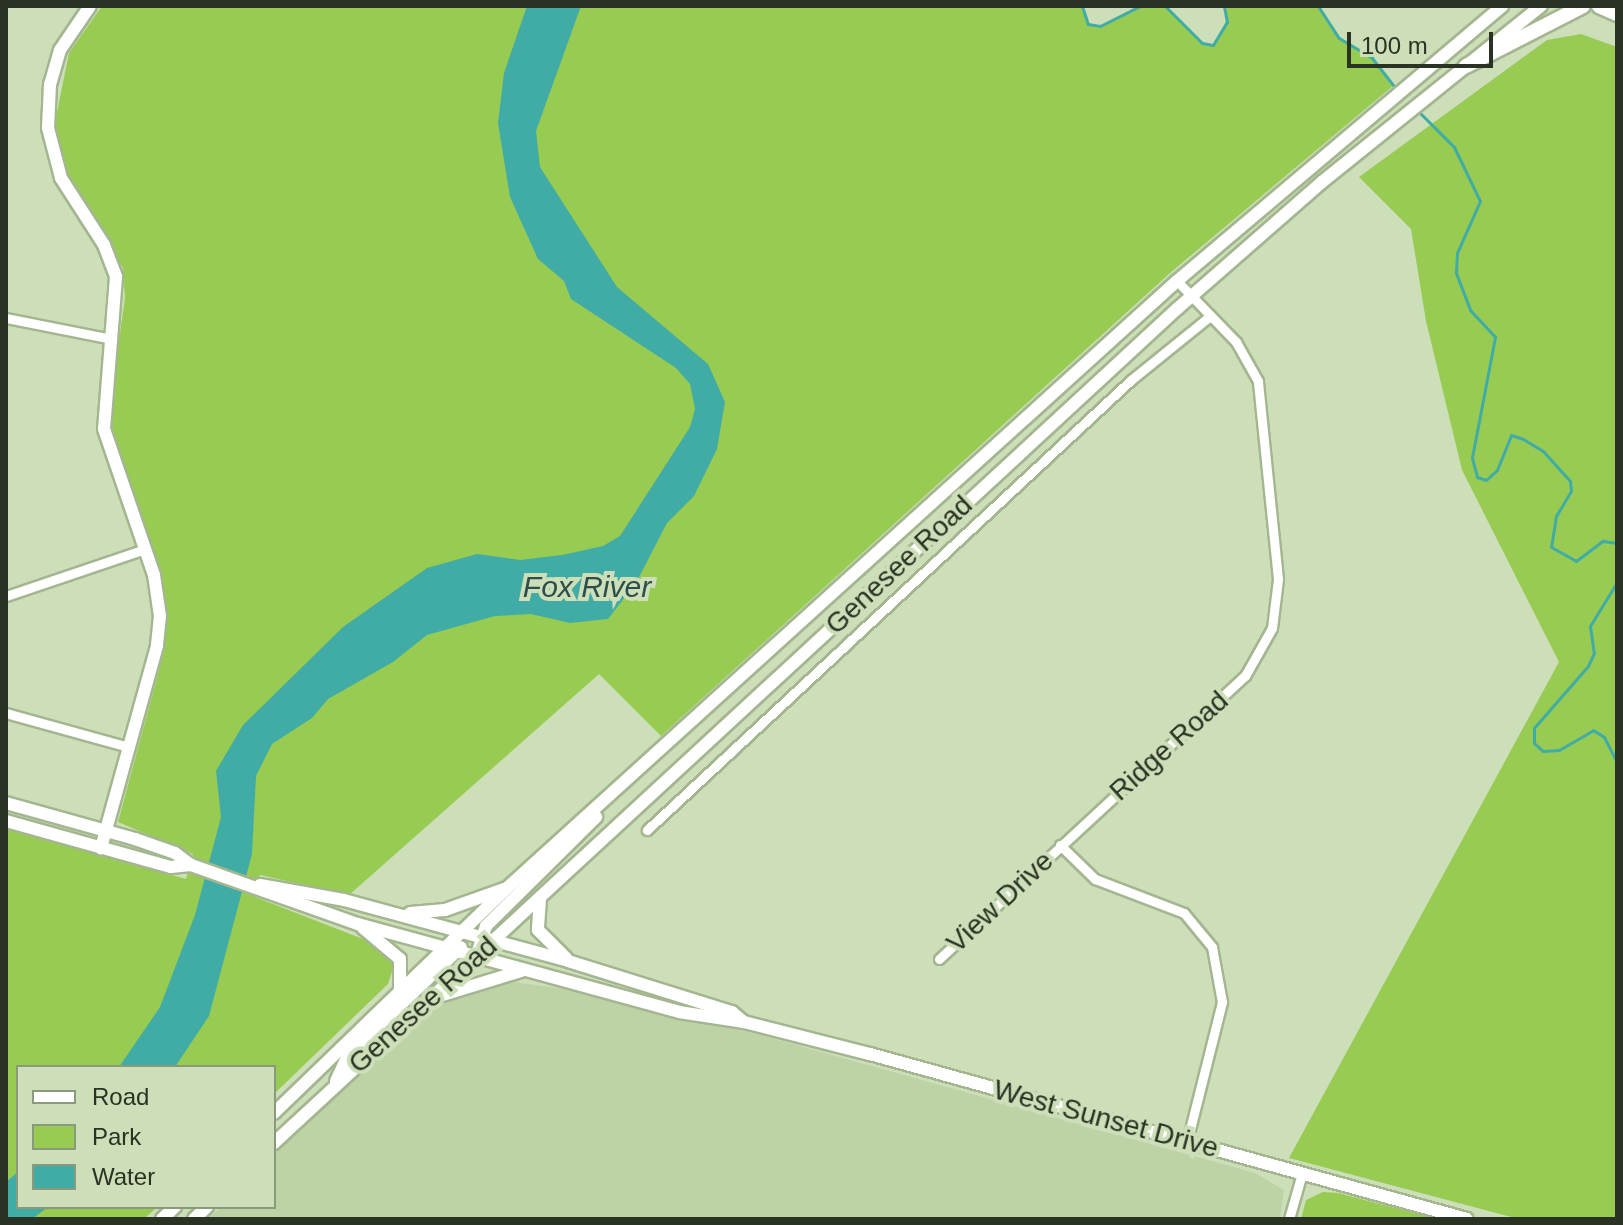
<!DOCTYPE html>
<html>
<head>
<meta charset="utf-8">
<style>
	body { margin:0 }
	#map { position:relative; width:1623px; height:1225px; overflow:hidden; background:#ccdfb8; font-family:Helvetica,sans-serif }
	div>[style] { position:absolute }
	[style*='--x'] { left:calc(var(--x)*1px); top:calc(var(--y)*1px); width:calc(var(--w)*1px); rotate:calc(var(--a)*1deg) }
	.built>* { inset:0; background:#bdd3a6 }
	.green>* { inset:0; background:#97cb52 }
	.water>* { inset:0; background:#41aca5 }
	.stream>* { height:3px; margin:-1.5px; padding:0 1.5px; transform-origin:1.5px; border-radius:1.5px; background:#41aca5 }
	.roads { filter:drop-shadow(2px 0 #a3b690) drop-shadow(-2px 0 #a3b690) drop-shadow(0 2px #a3b690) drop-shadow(0 -2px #a3b690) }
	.street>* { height:9px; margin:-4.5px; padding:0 4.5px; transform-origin:4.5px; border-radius:4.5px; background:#fff }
	.secondary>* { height:12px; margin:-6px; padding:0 6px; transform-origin:6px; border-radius:6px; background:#fff }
	.primary>* { height:14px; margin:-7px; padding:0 7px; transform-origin:7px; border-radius:7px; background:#fff }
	span { translate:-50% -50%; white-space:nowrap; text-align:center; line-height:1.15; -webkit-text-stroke:8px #ccdfb8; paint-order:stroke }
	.street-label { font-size:28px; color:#2a3223 }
	.water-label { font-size:30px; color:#2e4e4b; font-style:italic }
	.frame { position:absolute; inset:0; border:8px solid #2a3223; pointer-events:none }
	.legend { position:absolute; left:16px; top:1065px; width:260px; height:144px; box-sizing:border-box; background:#ccdfb8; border:2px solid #8b9a7c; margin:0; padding:10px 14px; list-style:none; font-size:24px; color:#2a3223 }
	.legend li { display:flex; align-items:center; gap:16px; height:40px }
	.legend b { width:40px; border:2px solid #8b9a7c }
	.scale { position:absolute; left:1347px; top:32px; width:146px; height:36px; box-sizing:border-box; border:4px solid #2a3223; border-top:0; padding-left:10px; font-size:24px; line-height:28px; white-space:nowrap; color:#2a3223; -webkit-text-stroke:6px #ccdfb8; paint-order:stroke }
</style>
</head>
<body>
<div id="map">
	<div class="built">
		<div style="clip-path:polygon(507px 981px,587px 992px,764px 1036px,1255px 1173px,1284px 1190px,1280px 1219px,208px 1219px,221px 1207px,274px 1207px,274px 1152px,413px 1023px,468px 989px)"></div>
	</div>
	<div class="green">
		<div style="clip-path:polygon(102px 6px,1082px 6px,1088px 24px,1100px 26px,1140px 6px,1165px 6px,1202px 43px,1213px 45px,1227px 22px,1224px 6px,1318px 6px,1339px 38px,1372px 58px,1394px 85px,1170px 273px,661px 736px,599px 674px,349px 895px,260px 875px,255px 897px,363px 939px,394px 965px,388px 984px,274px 1094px,274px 1067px,18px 1067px,18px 1207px,157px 1207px,144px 1219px,6px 1219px,6px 828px,186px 879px,193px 854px,118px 822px,164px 652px,168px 616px,161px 573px,112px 431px,113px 383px,125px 298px,123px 268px,66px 170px,55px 122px,69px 53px)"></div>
		<div style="clip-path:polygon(1581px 34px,1617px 47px,1617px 1219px,1519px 1219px,1289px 1158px,1559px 662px,1462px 470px,1426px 321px,1411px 229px,1359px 177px,1547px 40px)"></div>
		<div style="clip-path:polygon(1323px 1192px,1338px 1193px,1437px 1219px,1301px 1219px,1306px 1200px)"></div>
	</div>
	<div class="water">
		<div style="clip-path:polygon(527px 6px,581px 6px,536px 131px,540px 167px,617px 287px,708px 364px,725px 402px,717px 449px,694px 496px,667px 523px,636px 583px,608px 619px,570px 623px,531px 614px,495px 616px,427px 635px,393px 662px,328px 699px,312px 718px,272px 744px,256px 776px,252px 854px,209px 1016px,175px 1067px,119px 1067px,160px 1007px,195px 915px,221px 817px,216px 771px,243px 725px,343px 627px,427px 568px,477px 554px,520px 560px,562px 555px,603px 546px,620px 536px,690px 427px,695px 409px,690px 384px,676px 368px,571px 299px,564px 281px,538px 259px,510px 197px,498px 123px,504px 73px)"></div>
		<div style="clip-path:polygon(18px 1172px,18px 1207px,48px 1207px,32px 1219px,6px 1219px,6px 1182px)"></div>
	</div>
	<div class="stream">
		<div style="--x:1082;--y:6;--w:19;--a:72"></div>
		<div style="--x:1088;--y:24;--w:12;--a:9"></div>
		<div style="--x:1100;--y:26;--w:45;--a:-26.6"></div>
		<div style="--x:1165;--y:6;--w:52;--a:45"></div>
		<div style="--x:1202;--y:43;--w:11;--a:10"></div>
		<div style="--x:1213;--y:45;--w:27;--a:-59"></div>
		<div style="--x:1227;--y:22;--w:16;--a:-101"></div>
		<div style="--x:1318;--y:6;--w:38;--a:57"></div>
		<div style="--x:1339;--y:38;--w:39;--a:31"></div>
		<div style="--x:1372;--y:58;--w:41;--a:52"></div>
		<div style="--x:1416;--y:109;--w:54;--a:45"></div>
		<div style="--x:1454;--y:147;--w:60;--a:64.3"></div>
		<div style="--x:1480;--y:201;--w:57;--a:113.9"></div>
		<div style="--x:1457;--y:253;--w:20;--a:93"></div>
		<div style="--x:1456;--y:273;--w:40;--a:69"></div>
		<div style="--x:1470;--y:310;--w:37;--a:47"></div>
		<div style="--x:1495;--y:337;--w:123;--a:100.8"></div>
		<div style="--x:1472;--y:458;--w:20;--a:75"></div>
		<div style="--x:1477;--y:477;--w:9;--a:18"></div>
		<div style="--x:1486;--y:480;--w:15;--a:-42"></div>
		<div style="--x:1497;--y:470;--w:38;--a:-68"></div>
		<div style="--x:1511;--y:435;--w:13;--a:18"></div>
		<div style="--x:1523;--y:439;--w:23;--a:31"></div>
		<div style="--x:1543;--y:451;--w:40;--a:48"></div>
		<div style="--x:1570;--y:481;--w:10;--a:84"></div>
		<div style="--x:1571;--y:491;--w:29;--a:121"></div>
		<div style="--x:1556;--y:516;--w:31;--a:99"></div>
		<div style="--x:1551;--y:547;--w:29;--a:29"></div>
		<div style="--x:1576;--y:561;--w:34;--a:-37"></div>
		<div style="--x:1603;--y:541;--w:14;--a:8"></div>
		<div style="--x:1617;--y:582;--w:52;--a:121.5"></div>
		<div style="--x:1590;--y:626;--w:27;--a:82"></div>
		<div style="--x:1594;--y:653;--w:14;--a:115"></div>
		<div style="--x:1588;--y:666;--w:82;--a:131.1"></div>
		<div style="--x:1534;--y:728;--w:15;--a:90"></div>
		<div style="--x:1534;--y:743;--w:12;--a:42"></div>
		<div style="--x:1543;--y:751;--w:16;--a:-4"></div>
		<div style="--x:1559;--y:750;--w:39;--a:-30"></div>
		<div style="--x:1593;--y:730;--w:13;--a:32"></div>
		<div style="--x:1604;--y:737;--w:29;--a:63"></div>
		<div style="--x:1617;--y:795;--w:35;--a:90"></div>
	</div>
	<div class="roads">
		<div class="street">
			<div style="--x:6;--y:318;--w:108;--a:11.2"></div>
			<div style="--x:6;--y:596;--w:147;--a:-18.7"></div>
			<div style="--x:6;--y:713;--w:128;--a:15.5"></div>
			<div style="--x:647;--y:830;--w:661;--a:-42.92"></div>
			<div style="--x:1131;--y:380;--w:102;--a:-39"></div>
			<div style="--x:1060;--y:845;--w:49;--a:44.2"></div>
			<div style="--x:1095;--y:879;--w:95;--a:20.9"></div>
			<div style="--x:1184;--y:913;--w:44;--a:50.5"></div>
			<div style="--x:1212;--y:947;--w:56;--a:79.7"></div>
			<div style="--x:1222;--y:1002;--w:143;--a:104.1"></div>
			<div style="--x:939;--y:959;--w:417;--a:-42.8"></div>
			<div style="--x:1245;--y:676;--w:55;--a:-60.6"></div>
			<div style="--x:1272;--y:628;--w:49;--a:-83"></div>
			<div style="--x:1278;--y:579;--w:199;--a:-95.8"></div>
			<div style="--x:1258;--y:381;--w:45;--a:-119.4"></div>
			<div style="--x:1236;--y:342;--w:85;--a:-134"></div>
			<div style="--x:1289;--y:1219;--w:48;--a:-74.2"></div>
		</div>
		<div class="secondary">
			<div style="--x:90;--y:6;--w:53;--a:124.3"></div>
			<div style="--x:60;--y:50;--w:35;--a:106"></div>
			<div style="--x:50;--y:84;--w:44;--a:92.6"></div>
			<div style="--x:48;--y:128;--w:52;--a:75.4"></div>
			<div style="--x:61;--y:178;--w:80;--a:57.3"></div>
			<div style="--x:104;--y:245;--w:34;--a:69"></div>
			<div style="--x:116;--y:277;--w:152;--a:94.5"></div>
			<div style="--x:104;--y:429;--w:154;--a:71.1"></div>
			<div style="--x:154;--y:575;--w:41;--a:81.7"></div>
			<div style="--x:160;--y:616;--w:30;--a:96"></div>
			<div style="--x:157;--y:646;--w:210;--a:105.5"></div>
			<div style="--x:6;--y:803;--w:134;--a:15.6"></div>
			<div style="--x:135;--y:839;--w:42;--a:19.3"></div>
			<div style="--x:175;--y:853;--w:20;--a:37"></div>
			<div style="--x:191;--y:865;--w:177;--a:19.5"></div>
			<div style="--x:358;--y:924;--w:333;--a:15.3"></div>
			<div style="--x:679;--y:1012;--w:66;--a:8.7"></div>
			<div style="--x:744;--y:1022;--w:130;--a:14.3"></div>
			<div style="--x:870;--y:1054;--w:619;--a:15.45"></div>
			<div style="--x:6;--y:821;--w:171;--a:15.6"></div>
			<div style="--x:171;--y:867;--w:20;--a:-6"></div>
			<div style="--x:260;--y:885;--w:85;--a:10.1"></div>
			<div style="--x:344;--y:900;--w:232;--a:15.2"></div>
			<div style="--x:568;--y:961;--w:172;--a:17.3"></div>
			<div style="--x:732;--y:1012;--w:16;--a:40"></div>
			<div style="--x:540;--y:899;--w:31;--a:94"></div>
			<div style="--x:538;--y:930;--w:40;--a:45"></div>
			<div style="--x:410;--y:913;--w:35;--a:-5"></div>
			<div style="--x:445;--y:910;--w:63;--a:-19.6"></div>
			<div style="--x:363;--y:928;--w:48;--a:40"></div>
			<div style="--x:400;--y:959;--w:31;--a:90"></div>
			<div style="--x:476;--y:957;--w:33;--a:-72"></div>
			<div style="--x:486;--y:926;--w:155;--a:-44.7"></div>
			<div style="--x:436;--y:997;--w:89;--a:-17"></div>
			<div style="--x:336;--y:1081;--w:29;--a:-65"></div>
			<div style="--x:348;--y:1055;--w:156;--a:-43.7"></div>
			<div style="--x:274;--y:1113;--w:324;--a:-44"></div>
			<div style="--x:507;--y:888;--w:904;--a:-42.18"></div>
			<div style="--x:1177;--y:281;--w:426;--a:-40.2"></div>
			<div style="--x:274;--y:1143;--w:1231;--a:-42.73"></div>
			<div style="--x:1178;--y:308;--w:191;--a:-41.2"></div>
			<div style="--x:1322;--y:182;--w:281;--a:-38.8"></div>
			<div style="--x:162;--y:1219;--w:18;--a:-43"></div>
			<div style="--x:194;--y:1219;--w:18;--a:-43"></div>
		</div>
		<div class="primary">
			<div style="--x:1599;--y:6;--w:20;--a:24"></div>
			<div style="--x:1466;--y:66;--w:131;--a:-27.1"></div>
		</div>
	</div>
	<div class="street-label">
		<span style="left:899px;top:565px;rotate:-43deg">Genesee Road</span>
		<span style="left:1169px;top:746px;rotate:-42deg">Ridge Road</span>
		<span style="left:1000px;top:902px;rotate:-43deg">View Drive</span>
		<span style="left:423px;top:1005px;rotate:-42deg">Genesee Road</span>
		<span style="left:1106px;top:1119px;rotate:15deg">West Sunset Drive</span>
	</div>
	<div class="water-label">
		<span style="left:587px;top:587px">Fox River</span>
	</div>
	<div class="frame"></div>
	<ul class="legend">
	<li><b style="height:10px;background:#fff"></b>Road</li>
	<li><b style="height:22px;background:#97cb52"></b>Park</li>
	<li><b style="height:22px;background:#41aca5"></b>Water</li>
	</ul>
	<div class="scale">100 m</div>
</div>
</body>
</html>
